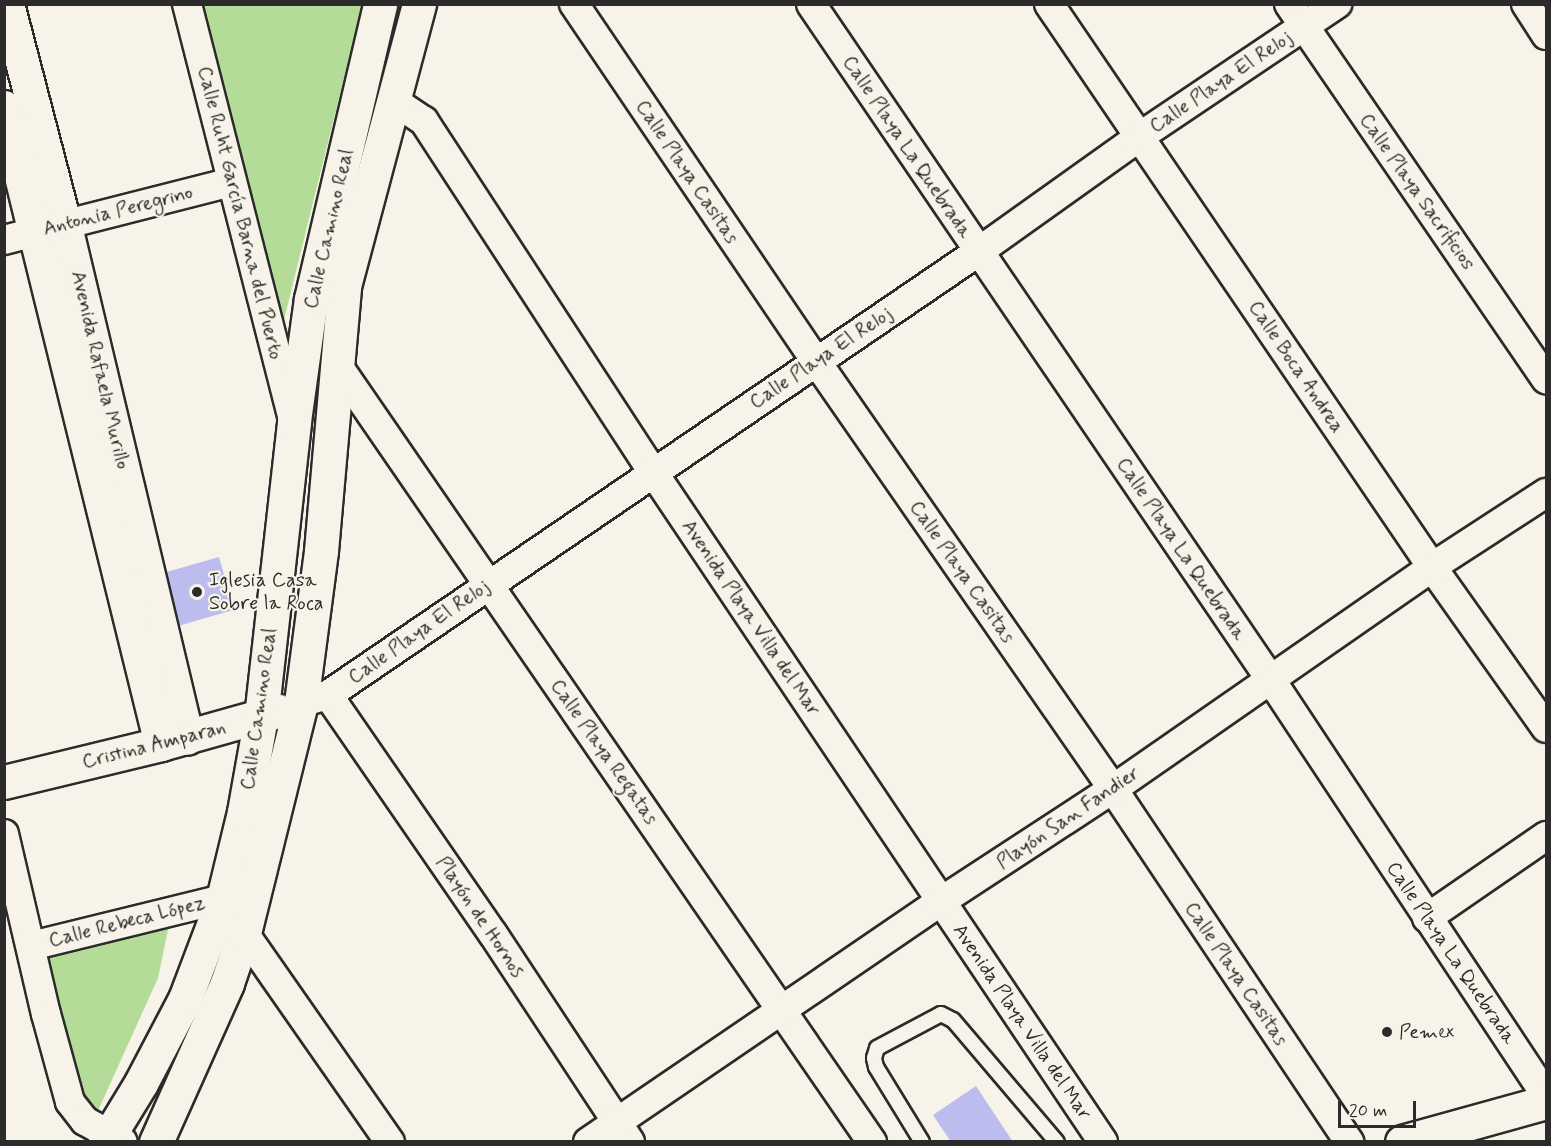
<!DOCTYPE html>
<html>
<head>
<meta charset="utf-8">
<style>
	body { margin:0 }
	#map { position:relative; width:1551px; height:1146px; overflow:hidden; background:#f7f3e8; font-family:Mynerve,sans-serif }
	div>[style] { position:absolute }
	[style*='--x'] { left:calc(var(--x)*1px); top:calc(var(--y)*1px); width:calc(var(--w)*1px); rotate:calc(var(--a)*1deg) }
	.green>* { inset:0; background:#b4dc98 }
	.building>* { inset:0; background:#bcbcee; transform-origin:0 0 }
	.roads { filter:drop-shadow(2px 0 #2b2b2b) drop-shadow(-2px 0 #2b2b2b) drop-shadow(0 2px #2b2b2b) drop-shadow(0 -2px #2b2b2b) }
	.lane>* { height:14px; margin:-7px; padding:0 7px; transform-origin:7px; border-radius:7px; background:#f7f3e8 }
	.street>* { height:28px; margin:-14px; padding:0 14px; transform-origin:14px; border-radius:14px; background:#f7f3e8 }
	.secondary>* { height:33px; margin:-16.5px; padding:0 16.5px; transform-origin:16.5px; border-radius:16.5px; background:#f7f3e8 }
	.primary>* { height:33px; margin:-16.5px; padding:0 16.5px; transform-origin:16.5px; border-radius:16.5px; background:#f7f3e8 }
	.dots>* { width:16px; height:16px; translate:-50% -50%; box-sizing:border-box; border:3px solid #f7f3e8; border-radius:50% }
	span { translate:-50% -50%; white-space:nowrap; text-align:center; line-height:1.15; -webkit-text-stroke:4.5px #f7f3e8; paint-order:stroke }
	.street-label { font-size:20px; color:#2b2b2b }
	.poi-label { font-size:20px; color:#2b2b2b }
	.left { translate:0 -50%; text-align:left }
	.frame { position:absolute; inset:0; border:6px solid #2b2b2b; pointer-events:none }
	.scale { position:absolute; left:1338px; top:1101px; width:78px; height:27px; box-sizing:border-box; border:3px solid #2b2b2b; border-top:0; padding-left:8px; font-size:18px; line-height:21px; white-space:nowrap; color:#2b2b2b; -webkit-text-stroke:4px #f7f3e8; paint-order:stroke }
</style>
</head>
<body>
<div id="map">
	<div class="green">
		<div style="clip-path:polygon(203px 5px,362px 5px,283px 324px)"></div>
		<div style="clip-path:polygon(170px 920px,158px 978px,97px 1113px,78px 1097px,39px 950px)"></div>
	</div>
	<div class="building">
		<div style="left:219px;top:557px;width:55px;height:60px;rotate:74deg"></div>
		<div style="clip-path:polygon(976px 1086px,1013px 1142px,951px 1142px,933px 1115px)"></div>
	</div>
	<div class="roads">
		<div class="lane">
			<div style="--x:922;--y:1142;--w:88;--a:-121.5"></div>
			<div style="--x:876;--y:1067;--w:9;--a:-103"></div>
			<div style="--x:874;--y:1058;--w:10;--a:-73"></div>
			<div style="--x:877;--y:1048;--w:72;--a:-28"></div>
			<div style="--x:941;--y:1014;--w:13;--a:27"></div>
			<div style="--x:953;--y:1020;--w:160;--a:49.6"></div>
		</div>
		<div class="street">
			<div style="--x:187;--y:4;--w:425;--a:75.7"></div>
			<div style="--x:574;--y:4;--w:431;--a:55.9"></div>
			<div style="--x:816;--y:361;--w:521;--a:55.24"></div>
			<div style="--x:1113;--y:789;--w:425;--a:56.2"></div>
			<div style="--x:811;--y:4;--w:818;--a:55.77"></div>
			<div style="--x:1271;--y:680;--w:499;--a:56.5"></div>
			<div style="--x:1049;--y:4;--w:681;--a:55.77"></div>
			<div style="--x:1432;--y:567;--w:197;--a:54.7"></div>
			<div style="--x:1289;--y:4;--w:455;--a:55.6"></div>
			<div style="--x:1526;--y:4;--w:37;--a:57"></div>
			<div style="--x:394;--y:101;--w:36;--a:34"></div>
			<div style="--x:424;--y:121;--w:419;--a:56.9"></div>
			<div style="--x:653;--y:472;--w:807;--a:56.11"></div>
			<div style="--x:4;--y:240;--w:235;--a:-14.3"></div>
			<div style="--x:336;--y:363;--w:946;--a:55.47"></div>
			<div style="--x:328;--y:695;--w:290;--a:55.4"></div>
			<div style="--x:493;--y:934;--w:249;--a:56.6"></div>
			<div style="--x:301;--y:703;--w:28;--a:-17"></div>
			<div style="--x:328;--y:695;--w:787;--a:-34.28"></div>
			<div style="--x:978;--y:252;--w:198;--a:-35.5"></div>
			<div style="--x:1139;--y:137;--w:239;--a:-33.9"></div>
			<div style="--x:4;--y:834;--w:185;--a:76.9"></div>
			<div style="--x:46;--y:1014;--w:91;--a:74.7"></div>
			<div style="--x:70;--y:1102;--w:24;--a:52"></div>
			<div style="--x:85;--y:1121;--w:43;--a:28.9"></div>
			<div style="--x:1427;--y:918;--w:145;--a:-34.6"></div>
			<div style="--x:244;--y:933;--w:255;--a:55.1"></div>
			<div style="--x:31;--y:946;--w:198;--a:-13.8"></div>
			<div style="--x:588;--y:1142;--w:426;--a:-34.3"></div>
			<div style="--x:940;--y:902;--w:207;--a:-33.2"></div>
			<div style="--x:1113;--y:789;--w:389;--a:-34.8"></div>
			<div style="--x:1432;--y:567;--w:136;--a:-33"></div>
		</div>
		<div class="secondary">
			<div style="--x:7;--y:4;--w:229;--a:75.4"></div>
			<div style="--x:65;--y:226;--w:526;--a:76.6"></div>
			<div style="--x:4;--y:107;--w:656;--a:76.15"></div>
			<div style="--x:4;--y:782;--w:162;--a:-13.6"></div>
			<div style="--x:161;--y:744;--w:122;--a:-15.8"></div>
			<div style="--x:105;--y:1142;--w:69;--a:-58.6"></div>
			<div style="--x:141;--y:1083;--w:95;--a:-62.4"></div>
			<div style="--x:185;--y:999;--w:107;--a:-69.2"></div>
			<div style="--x:223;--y:899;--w:89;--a:-76.4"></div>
			<div style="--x:244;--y:812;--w:97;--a:-79.9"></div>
			<div style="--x:261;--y:717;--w:298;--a:-83.6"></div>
			<div style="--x:294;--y:421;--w:123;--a:-82.1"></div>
			<div style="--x:311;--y:299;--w:303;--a:-76.8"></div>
			<div style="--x:156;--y:1142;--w:174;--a:-65.9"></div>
			<div style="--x:227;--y:983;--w:53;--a:-71.2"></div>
			<div style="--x:244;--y:933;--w:237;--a:-76.1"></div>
			<div style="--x:301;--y:703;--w:153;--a:-82.5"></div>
			<div style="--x:321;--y:551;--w:266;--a:-85"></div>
			<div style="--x:344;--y:286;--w:292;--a:-75.1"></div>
		</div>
		<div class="primary">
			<div style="--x:1402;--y:1142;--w:149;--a:-15.5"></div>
		</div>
	</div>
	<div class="dots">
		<div style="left:197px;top:592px;background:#2b2b2b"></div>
		<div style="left:1387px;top:1032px;background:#2b2b2b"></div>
	</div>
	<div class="street-label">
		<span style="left:1221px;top:82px;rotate:-34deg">Calle Playa El Reloj</span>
		<span style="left:907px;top:147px;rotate:56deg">Calle Playa La Quebrada</span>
		<span style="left:687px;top:172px;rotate:56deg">Calle Playa Casitas</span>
		<span style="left:1417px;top:192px;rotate:55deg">Calle Playa Sacrificios</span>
		<span style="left:118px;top:211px;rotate:-14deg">Antonia Peregrino</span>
		<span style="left:240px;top:213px;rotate:76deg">Calle Ruht García Barna del Puerto</span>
		<span style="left:329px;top:229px;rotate:-77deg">Calle Camino Real</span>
		<span style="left:821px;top:358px;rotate:-34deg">Calle Playa El Reloj</span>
		<span style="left:1296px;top:367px;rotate:56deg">Calle Boca Andrea</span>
		<span style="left:100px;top:370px;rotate:77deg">Avenida Rafaela Murillo</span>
		<span style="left:1181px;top:549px;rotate:56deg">Calle Playa La Quebrada</span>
		<span style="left:962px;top:572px;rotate:55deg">Calle Playa Casitas</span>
		<span style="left:751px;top:618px;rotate:56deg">Avenida Playa Villa del Mar</span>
		<span style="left:419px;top:632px;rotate:-35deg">Calle Playa El Reloj</span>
		<span style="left:259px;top:709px;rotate:-82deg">Calle Camino Real</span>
		<span style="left:154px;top:745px;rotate:-14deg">Cristina Amparan</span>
		<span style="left:604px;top:752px;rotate:55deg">Calle Playa Regatas</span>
		<span style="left:1068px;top:818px;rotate:-34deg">Playón San Fandier</span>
		<span style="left:480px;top:917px;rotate:56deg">Playón de Hornos</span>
		<span style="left:127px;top:922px;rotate:-14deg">Calle Rebeca López</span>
		<span style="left:1451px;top:953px;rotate:56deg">Calle Playa La Quebrada</span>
		<span style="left:1236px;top:974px;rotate:56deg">Calle Playa Casitas</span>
		<span style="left:1022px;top:1022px;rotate:56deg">Avenida Playa Villa del Mar</span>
	</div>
	<div class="poi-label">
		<span class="left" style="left:209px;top:592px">Iglesia Casa<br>Sobre la Roca</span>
		<span class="left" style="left:1399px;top:1032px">Pemex</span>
	</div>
	<div class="frame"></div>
	<div class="scale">20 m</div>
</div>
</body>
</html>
